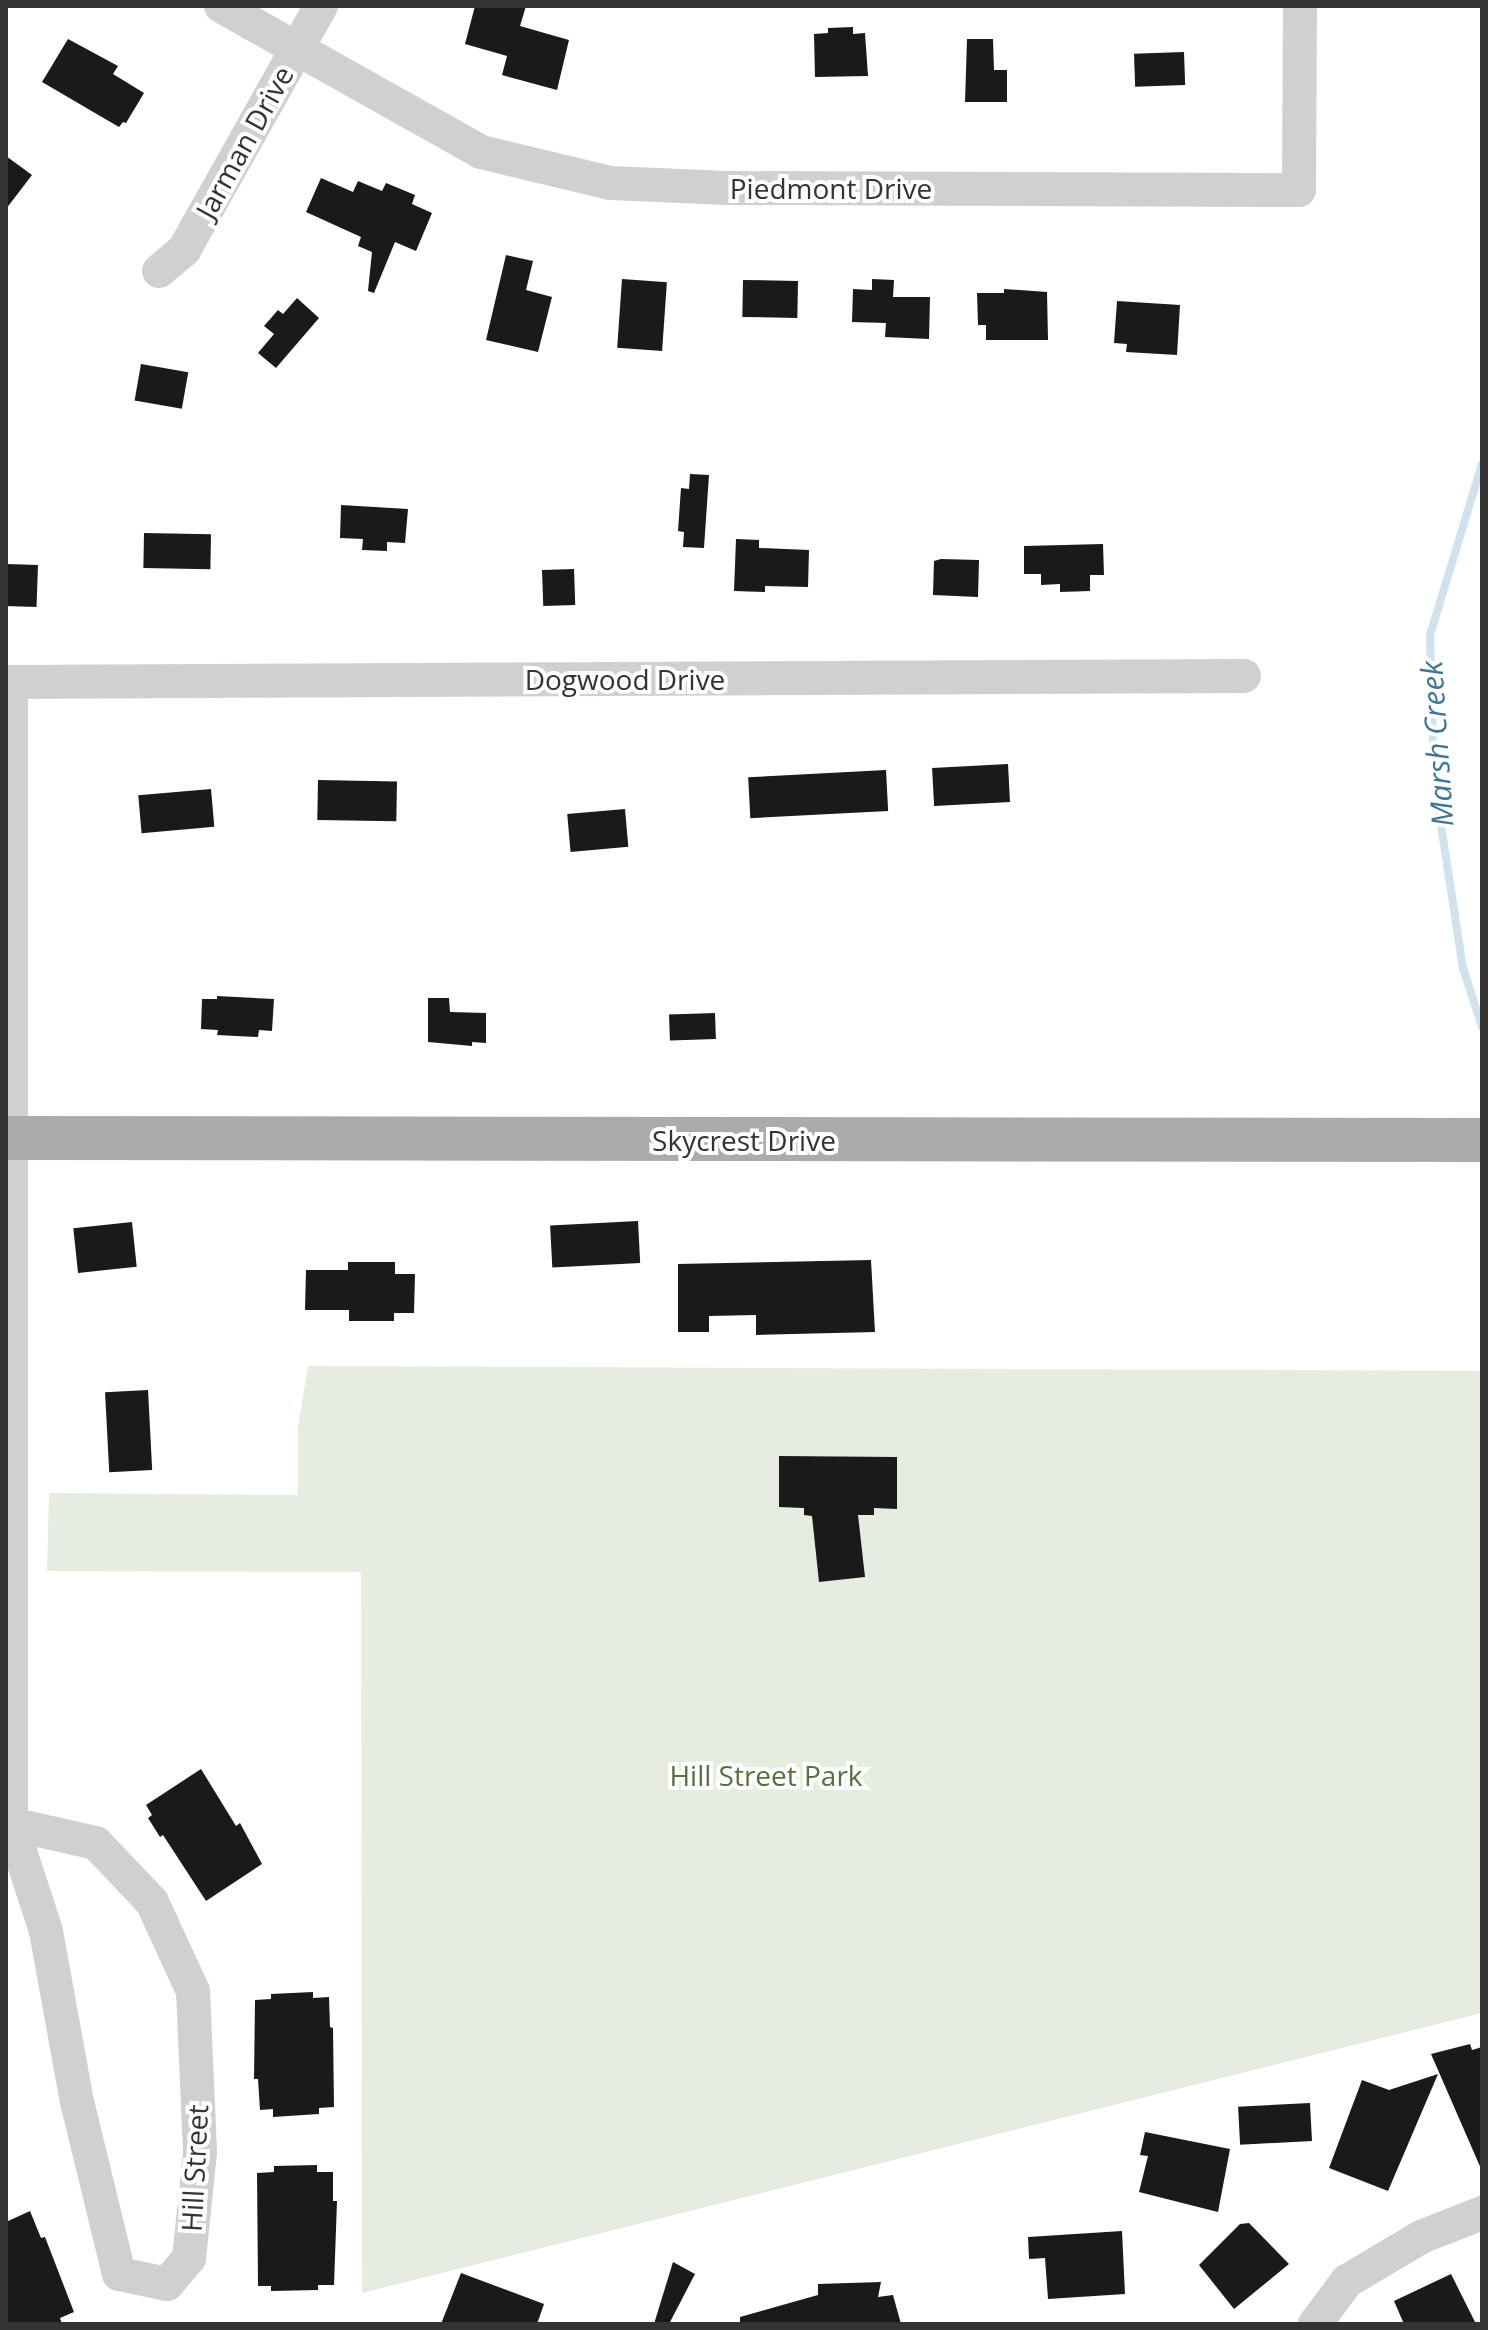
<!DOCTYPE html>
<html>
<head>
<meta charset="utf-8">
<style>
	body { margin:0 }
	#map { position:relative; width:1488px; height:2330px; overflow:hidden; background:#fff; font-family:"Open Sans",sans-serif }
	div>[style] { position:absolute }
	[style*='--x'] { left:calc(var(--x)*1px); top:calc(var(--y)*1px); width:calc(var(--w)*1px); rotate:calc(var(--a)*1deg) }
	.green>* { inset:0; background:#e6ecdf }
	.stream>* { height:8px; margin:-4px; padding:0 4px; transform-origin:4px; border-radius:4px; background:#cfe2ee }
	.building>* { inset:0; background:#1a1a1a; transform-origin:0 0 }
	.minor>* { height:34px; margin:-17px; padding:0 17px; transform-origin:17px; border-radius:17px; background:#d0d0d0 }
	.major>* { height:44px; margin:-22px; padding:0 22px; transform-origin:22px; border-radius:22px; background:#ababab }
	span { translate:-50% -50%; white-space:nowrap; text-align:center; line-height:1.15; -webkit-text-stroke:8px #fff; paint-order:stroke }
	.street-label { font-size:28px; color:#333 }
	.park-label { font-size:28px; color:#56703f }
	.water-label { font-size:30px; color:#3f7597; font-style:italic }
	.frame { position:absolute; inset:0; border:8px solid #333; pointer-events:none }
</style>
</head>
<body>
<div id="map">
	<div class="green">
		<div style="clip-path:polygon(308px 1366px,1482px 1371px,1482px 2013px,362px 2293px,361px 1572px,47px 1571px,49px 1493px,298px 1495px,298px 1427px)"></div>
	</div>
	<div class="stream">
		<div style="--x:1482;--y:464;--w:179;--a:106.9"></div>
		<div style="--x:1430;--y:635;--w:144;--a:88.4"></div>
		<div style="--x:1434;--y:779;--w:191;--a:81.3"></div>
		<div style="--x:1463;--y:968;--w:62;--a:72.1"></div>
	</div>
	<div class="building">
		<div style="clip-path:polygon(475px 6px,526px 6px,520px 26px,569px 40px,557px 90px,502px 75px,507px 56px,465px 44px)"></div>
		<div style="clip-path:polygon(853px 27px,853px 34px,865px 33px,868px 76px,815px 77px,814px 34px,828px 33px,828px 28px)"></div>
		<div style="clip-path:polygon(68px 39px,118px 66px,113px 74px,144px 93px,126px 123px,123px 122px,119px 127px,42px 82px)"></div>
		<div style="clip-path:polygon(967px 39px,993px 39px,994px 70px,1007px 70px,1007px 102px,965px 102px)"></div>
		<div style="left:1184px;top:52px;width:33px;height:50px;rotate:88deg"></div>
		<div style="clip-path:polygon(6px 156px,32px 175px,6px 209px)"></div>
		<div style="clip-path:polygon(321px 178px,353px 192px,358px 181px,382px 191px,386px 183px,415px 195px,412px 204px,432px 213px,416px 251px,395px 242px,374px 293px,368px 291px,372px 252px,358px 246px,361px 237px,306px 212px)"></div>
		<div style="clip-path:polygon(506px 255px,533px 261px,526px 290px,552px 297px,538px 352px,486px 340px)"></div>
		<div style="left:622px;top:279px;width:45px;height:69px;rotate:4deg"></div>
		<div style="clip-path:polygon(872px 279px,894px 280px,893px 297px,930px 297px,929px 339px,885px 337px,886px 323px,852px 322px,853px 289px,872px 290px)"></div>
		<div style="left:743px;top:280px;width:55px;height:37px;rotate:1deg"></div>
		<div style="clip-path:polygon(1004px 289px,1047px 292px,1048px 340px,986px 340px,986px 325px,978px 325px,977px 293px,1004px 293px)"></div>
		<div style="clip-path:polygon(297px 298px,319px 318px,276px 368px,258px 353px,274px 334px,264px 326px,278px 310px,283px 314px)"></div>
		<div style="clip-path:polygon(1117px 301px,1180px 305px,1177px 355px,1126px 352px,1127px 344px,1114px 343px)"></div>
		<div style="left:141px;top:364px;width:48px;height:37px;rotate:10deg"></div>
		<div style="clip-path:polygon(690px 474px,709px 475px,704px 548px,683px 547px,684px 532px,678px 531px,681px 488px,689px 489px)"></div>
		<div style="clip-path:polygon(341px 505px,408px 509px,405px 543px,387px 542px,387px 551px,362px 550px,363px 539px,340px 538px)"></div>
		<div style="left:144px;top:533px;width:67px;height:35px;rotate:1deg"></div>
		<div style="clip-path:polygon(736px 539px,759px 540px,759px 548px,809px 550px,808px 587px,765px 586px,765px 592px,734px 591px)"></div>
		<div style="clip-path:polygon(1103px 544px,1104px 575px,1090px 575px,1090px 591px,1060px 592px,1060px 584px,1041px 585px,1041px 574px,1024px 574px,1024px 546px)"></div>
		<div style="clip-path:polygon(941px 559px,979px 560px,978px 597px,933px 595px,934px 561px)"></div>
		<div style="left:6px;top:564px;width:32px;height:42px;rotate:2deg"></div>
		<div style="left:574px;top:569px;width:36px;height:32px;rotate:88deg"></div>
		<div style="left:1008px;top:764px;width:38px;height:76px;rotate:87deg"></div>
		<div style="left:886px;top:770px;width:41px;height:138px;rotate:87deg"></div>
		<div style="left:318px;top:780px;width:79px;height:40px;rotate:1deg"></div>
		<div style="left:211px;top:789px;width:38px;height:73px;rotate:85deg"></div>
		<div style="left:625px;top:809px;width:38px;height:58px;rotate:85deg"></div>
		<div style="clip-path:polygon(217px 996px,274px 999px,272px 1031px,259px 1030px,258px 1037px,217px 1035px,218px 1030px,201px 1029px,202px 999px,217px 999px)"></div>
		<div style="clip-path:polygon(428px 998px,449px 998px,450px 1012px,486px 1013px,486px 1043px,472px 1042px,472px 1046px,428px 1042px)"></div>
		<div style="left:715px;top:1013px;width:26px;height:46px;rotate:88deg"></div>
		<div style="left:638px;top:1221px;width:42px;height:88px;rotate:87deg"></div>
		<div style="left:132px;top:1222px;width:45px;height:59px;rotate:84deg"></div>
		<div style="clip-path:polygon(871px 1260px,875px 1332px,756px 1335px,756px 1315px,709px 1316px,709px 1332px,678px 1332px,678px 1264px)"></div>
		<div style="clip-path:polygon(348px 1262px,395px 1262px,395px 1274px,415px 1274px,414px 1313px,394px 1313px,394px 1321px,349px 1321px,349px 1310px,305px 1310px,306px 1270px,348px 1270px)"></div>
		<div style="left:148px;top:1390px;width:80px;height:43px;rotate:87deg"></div>
		<div style="clip-path:polygon(779px 1456px,897px 1457px,897px 1509px,874px 1508px,874px 1515px,858px 1515px,865px 1577px,819px 1582px,812px 1516px,804px 1515px,804px 1508px,779px 1507px)"></div>
		<div style="clip-path:polygon(201px 1769px,236px 1826px,240px 1823px,262px 1864px,206px 1901px,163px 1835px,160px 1837px,148px 1818px,152px 1815px,146px 1805px)"></div>
		<div style="clip-path:polygon(313px 1992px,313px 1998px,329px 1997px,330px 2027px,333px 2028px,334px 2107px,319px 2108px,319px 2114px,273px 2117px,273px 2109px,260px 2110px,258px 2079px,254px 2079px,255px 2000px,271px 1999px,271px 1994px)"></div>
		<div style="clip-path:polygon(1470px 2044px,1472px 2050px,1482px 2047px,1482px 2171px,1431px 2054px)"></div>
		<div style="clip-path:polygon(1438px 2074px,1388px 2191px,1329px 2168px,1362px 2080px,1389px 2090px)"></div>
		<div style="left:1310px;top:2103px;width:38px;height:72px;rotate:87deg"></div>
		<div style="clip-path:polygon(1145px 2132px,1230px 2149px,1218px 2212px,1139px 2192px,1148px 2156px,1140px 2155px)"></div>
		<div style="clip-path:polygon(317px 2165px,317px 2172px,333px 2172px,333px 2201px,337px 2201px,334px 2285px,318px 2285px,318px 2290px,271px 2291px,271px 2286px,258px 2286px,257px 2173px,274px 2172px,274px 2166px)"></div>
		<div style="clip-path:polygon(30px 2211px,41px 2238px,45px 2237px,74px 2312px,60px 2318px,62px 2324px,6px 2324px,6px 2222px)"></div>
		<div style="clip-path:polygon(1249px 2223px,1289px 2264px,1234px 2309px,1199px 2265px,1240px 2224px)"></div>
		<div style="clip-path:polygon(1122px 2231px,1125px 2294px,1048px 2299px,1045px 2258px,1029px 2259px,1028px 2237px)"></div>
		<div style="clip-path:polygon(673px 2262px,695px 2274px,669px 2324px,654px 2324px)"></div>
		<div style="clip-path:polygon(461px 2273px,544px 2304px,537px 2324px,441px 2324px)"></div>
		<div style="clip-path:polygon(1451px 2274px,1476px 2324px,1404px 2324px,1394px 2301px)"></div>
		<div style="clip-path:polygon(881px 2282px,878px 2297px,893px 2295px,901px 2324px,740px 2324px,740px 2317px,818px 2295px,818px 2284px)"></div>
	</div>
	<div class="minor">
		<div style="--x:221;--y:6;--w:298;--a:29.3"></div>
		<div style="--x:481;--y:152;--w:133;--a:13.5"></div>
		<div style="--x:610;--y:183;--w:118;--a:2.4"></div>
		<div style="--x:728;--y:188;--w:571;--a:0.2"></div>
		<div style="--x:1299;--y:190;--w:184;--a:-89.7"></div>
		<div style="--x:159;--y:271;--w:33;--a:-40"></div>
		<div style="--x:184;--y:250;--w:280;--a:-60.7"></div>
		<div style="--x:6;--y:682;--w:1238;--a:-0.28"></div>
		<div style="--x:11;--y:682;--w:1142;--a:90"></div>
		<div style="--x:11;--y:1824;--w:87;--a:12.6"></div>
		<div style="--x:96;--y:1843;--w:81;--a:46.5"></div>
		<div style="--x:152;--y:1902;--w:98;--a:65.3"></div>
		<div style="--x:193;--y:1991;--w:161;--a:87.5"></div>
		<div style="--x:200;--y:2152;--w:107;--a:95.9"></div>
		<div style="--x:189;--y:2258;--w:34;--a:130"></div>
		<div style="--x:167;--y:2284;--w:49;--a:-168.2"></div>
		<div style="--x:119;--y:2274;--w:177;--a:-103.7"></div>
		<div style="--x:77;--y:2102;--w:174;--a:-100.3"></div>
		<div style="--x:46;--y:1931;--w:113;--a:-108.1"></div>
		<div style="--x:1315;--y:2324;--w:54;--a:-53.3"></div>
		<div style="--x:1347;--y:2281;--w:86;--a:-30.7"></div>
		<div style="--x:1421;--y:2237;--w:66;--a:-21.5"></div>
	</div>
	<div class="major">
		<div style="--x:6;--y:1138;--w:1476;--a:0.08"></div>
	</div>
	<div class="street-label">
		<span style="left:244px;top:142px;rotate:-61deg">Jarman Drive</span>
		<span style="left:831px;top:188px">Piedmont Drive</span>
		<span style="left:625px;top:679px">Dogwood Drive</span>
		<span style="left:744px;top:1140px">Skycrest Drive</span>
		<span style="left:194px;top:2168px;rotate:-87deg">Hill Street</span>
	</div>
	<div class="park-label">
		<span style="left:766px;top:1775px">Hill Street Park</span>
	</div>
	<div class="water-label">
		<span style="left:1437px;top:744px;rotate:-94deg">Marsh Creek</span>
	</div>
	<div class="frame"></div>
</div>
</body>
</html>
